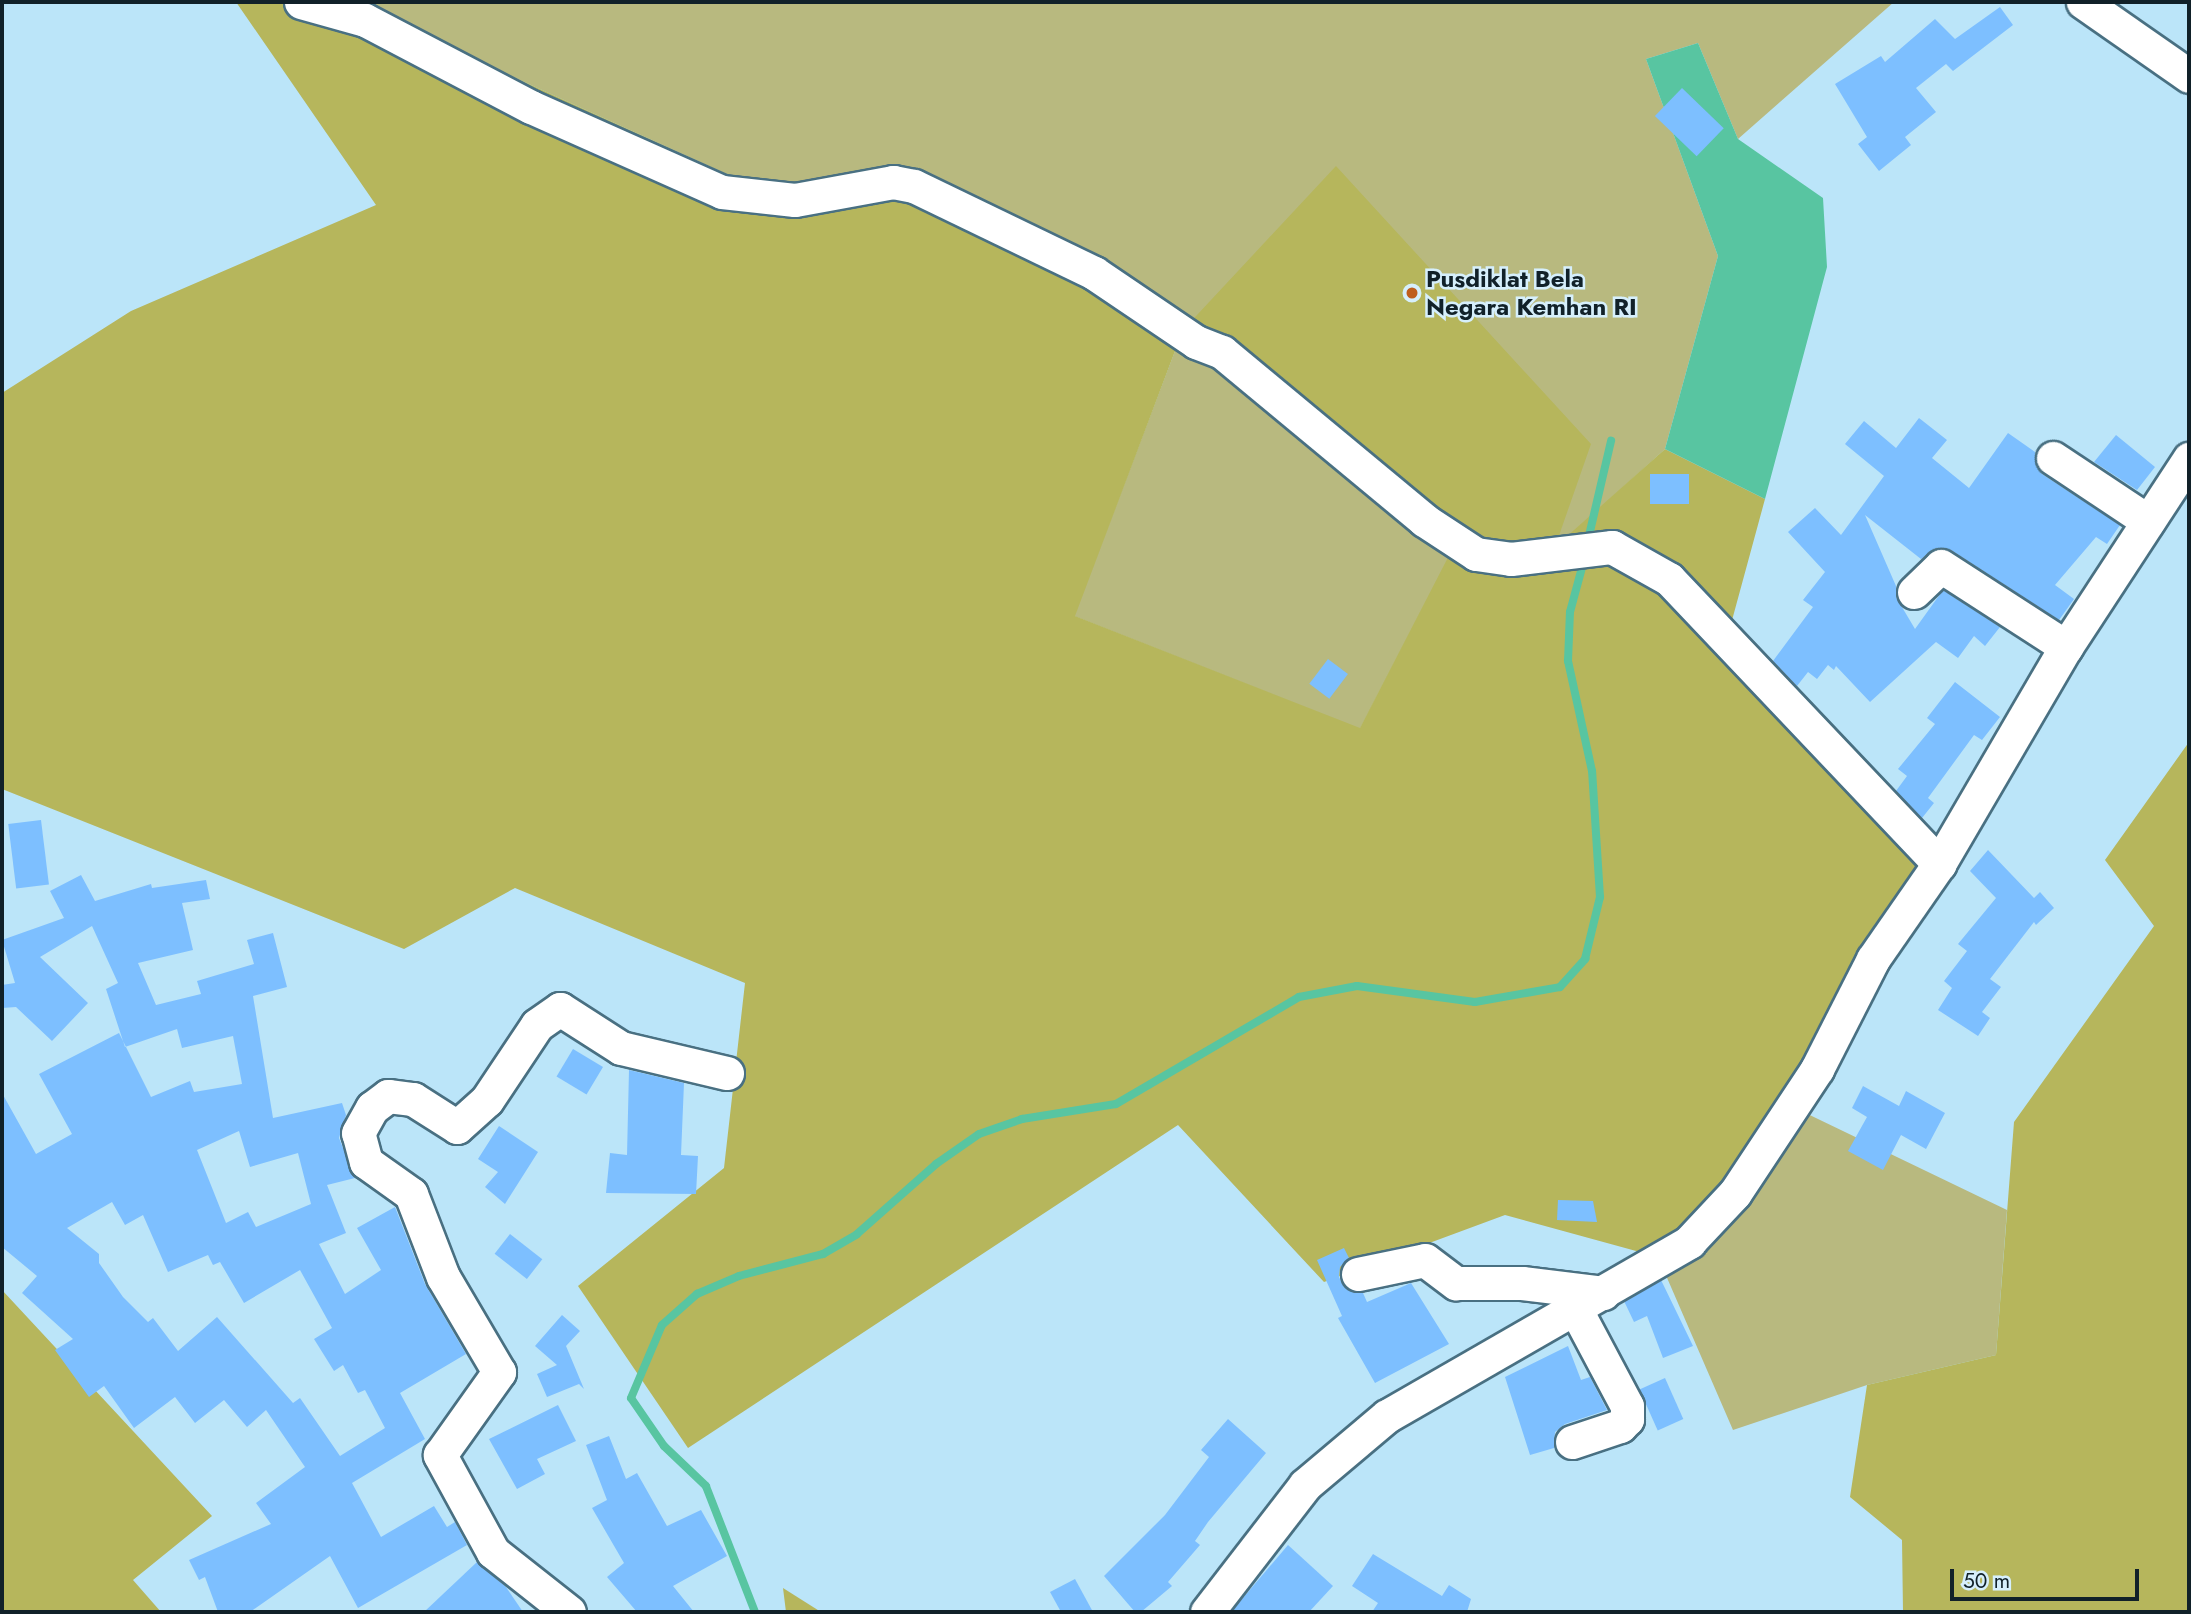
<!DOCTYPE html>
<html>
<head>
<meta charset="utf-8">
<style>
	body { margin:0 }
	#map { position:relative; width:2191px; height:1614px; overflow:hidden; background:#bbe5f9; font-family:Jost,sans-serif }
	div>[style] { position:absolute }
	[style*='--x'] { left:calc(var(--x)*1px); top:calc(var(--y)*1px); width:calc(var(--w)*1px); rotate:calc(var(--a)*1deg) }
	.green>* { inset:0; background:#b8b97f }
	.forest>* { inset:0; background:#b6b65c }
	.water>* { inset:0; background:#58c5a1 }
	.stream>* { height:8px; margin:-4px; padding:0 4px; transform-origin:4px; border-radius:4px; background:#58c5a1 }
	.building>* { inset:0; background:#7dbfff; transform-origin:0 0 }
	.roads { filter:drop-shadow(2px 0 #497082) drop-shadow(-2px 0 #497082) drop-shadow(0 2px #497082) drop-shadow(0 -2px #497082) }
	.minor>* { height:33px; margin:-16.5px; padding:0 16.5px; transform-origin:16.5px; border-radius:16.5px; background:#fff }
	.dots>* { width:19px; height:19px; translate:-50% -50%; box-sizing:border-box; border:4px solid #d6effc; border-radius:50% }
	span { translate:-50% -50%; white-space:nowrap; text-align:center; line-height:1.15; -webkit-text-stroke:5px #d6effc; paint-order:stroke }
	.poi-label { font-size:24px; color:#112129; font-weight:700 }
	.left { translate:0 -50%; text-align:left }
	.frame { position:absolute; inset:0; border:4px solid #112129; pointer-events:none }
	.scale { position:absolute; left:1950px; top:1569px; width:189px; height:32px; box-sizing:border-box; border:4px solid #112129; border-top:0; padding-left:9px; font-size:21px; line-height:24px; white-space:nowrap; color:#112129; -webkit-text-stroke:5px #d6effc; paint-order:stroke }
</style>
</head>
<body>
<div id="map">
	<div class="green">
		<div style="clip-path:polygon(349px 2px,1894px 2px,1738px 139px,1698px 43px,1646px 59px,1718px 256px,1665px 449px,1555px 549px,1459px 538px,1360px 729px,1074px 616px,1183px 330px,764px 191px)"></div>
		<div style="clip-path:polygon(1791px 1106px,2007px 1210px,1996px 1355px,1867px 1385px,1733px 1430px,1658px 1257px)"></div>
	</div>
	<div class="forest">
		<div style="clip-path:polygon(evenodd,236px 2px,349px 2px,764px 191px,900px 172px,1183px 330px,1336px 166px,1591px 444px,1555px 547px,1665px 449px,1765px 499px,1731px 624px,1920px 864px,1791px 1106px,1658px 1257px,1505px 1215px,1324px 1282px,1178px 1125px,688px 1448px,578px 1286px,724px 1168px,745px 983px,515px 888px,404px 949px,2px 789px,2px 393px,131px 311px,376px 205px,236px 2px,1183px 330px,1458px 538px,1360px 728px,1075px 616px,1183px 330px)"></div>
		<div style="clip-path:polygon(2189px 742px,2189px 1612px,1903px 1612px,1902px 1540px,1850px 1497px,1867px 1385px,1996px 1355px,2014px 1122px,2154px 926px,2105px 860px)"></div>
		<div style="clip-path:polygon(2px 1290px,212px 1516px,133px 1580px,161px 1612px,2px 1612px)"></div>
		<div style="clip-path:polygon(783px 1588px,821px 1612px,786px 1612px)"></div>
	</div>
	<div class="water">
		<div style="clip-path:polygon(1698px 43px,1738px 139px,1823px 198px,1827px 267px,1765px 499px,1665px 449px,1718px 256px,1646px 59px)"></div>
	</div>
	<div class="stream">
		<div style="--x:1588;--y:540;--w:102;--a:-76.9"></div>
		<div style="--x:755;--y:1612;--w:135;--a:-111.3"></div>
		<div style="--x:706;--y:1486;--w:58;--a:-136.4"></div>
		<div style="--x:664;--y:1446;--w:58;--a:-124.5"></div>
		<div style="--x:631;--y:1398;--w:79;--a:-67"></div>
		<div style="--x:662;--y:1325;--w:47;--a:-41.5"></div>
		<div style="--x:697;--y:1294;--w:46;--a:-23.2"></div>
		<div style="--x:739;--y:1276;--w:87;--a:-14.7"></div>
		<div style="--x:823;--y:1254;--w:39;--a:-30"></div>
		<div style="--x:857;--y:1234;--w:106;--a:-41.5"></div>
		<div style="--x:936;--y:1164;--w:52;--a:-34.9"></div>
		<div style="--x:979;--y:1134;--w:46;--a:-19.2"></div>
		<div style="--x:1022;--y:1119;--w:95;--a:-9.1"></div>
		<div style="--x:1116;--y:1104;--w:212;--a:-30.3"></div>
		<div style="--x:1299;--y:997;--w:59;--a:-10.7"></div>
		<div style="--x:1357;--y:986;--w:119;--a:7.7"></div>
		<div style="--x:1475;--y:1002;--w:86;--a:-10"></div>
		<div style="--x:1560;--y:987;--w:38;--a:-48"></div>
		<div style="--x:1585;--y:959;--w:64;--a:-76.4"></div>
		<div style="--x:1600;--y:897;--w:126;--a:-93.6"></div>
		<div style="--x:1592;--y:771;--w:113;--a:-102.3"></div>
		<div style="--x:1568;--y:661;--w:49;--a:-87.7"></div>
		<div style="--x:1570;--y:612;--w:54;--a:-74.9"></div>
	</div>
	<div class="building">
		<div style="clip-path:polygon(2000px 7px,2013px 25px,1953px 71px,1946px 64px,1916px 88px,1936px 112px,1905px 137px,1911px 145px,1879px 171px,1858px 144px,1867px 137px,1835px 84px,1881px 56px,1885px 62px,1935px 19px,1955px 39px)"></div>
		<div style="left:1682px;top:88px;width:58px;height:39px;rotate:44deg"></div>
		<div style="clip-path:polygon(1919px 418px,1947px 440px,1932px 458px,1969px 488px,2008px 433px,2035px 452px,2036px 466px,2042px 474px,2120px 525px,2107px 544px,2096px 537px,2055px 585px,2074px 599px,2059px 620px,1951px 550px,1936px 548px,1921px 559px,1865px 515px,1896px 586px,1896px 597px,1915px 629px,1943px 590px,2000px 627px,1985px 646px,1974px 636px,1958px 658px,1936px 642px,1870px 702px,1836px 666px,1834px 670px,1828px 665px,1817px 679px,1808px 672px,1797px 686px,1773px 661px,1813px 607px,1803px 600px,1825px 572px,1788px 532px,1815px 508px,1841px 535px,1884px 476px,1845px 444px,1864px 421px,1896px 448px)"></div>
		<div style="clip-path:polygon(2116px 435px,2155px 467px,2137px 490px,2094px 462px)"></div>
		<div style="left:1650px;top:474px;width:39px;height:30px"></div>
		<div style="left:1328px;top:659px;width:25px;height:31px;rotate:37deg"></div>
		<div style="clip-path:polygon(1955px 682px,2000px 717px,1982px 740px,1974px 735px,1928px 798px,1934px 803px,1922px 818px,1896px 791px,1907px 776px,1898px 769px,1935px 724px,1927px 718px)"></div>
		<div style="left:41px;top:820px;width:65px;height:33px;rotate:83deg"></div>
		<div style="clip-path:polygon(1988px 850px,2034px 898px,2040px 892px,2054px 908px,2036px 925px,2034px 922px,1990px 979px,2001px 987px,1982px 1012px,1990px 1018px,1978px 1036px,1938px 1010px,1952px 988px,1944px 981px,1967px 951px,1958px 944px,1996px 898px,1970px 871px)"></div>
		<div style="clip-path:polygon(evenodd,81px 875px,95px 901px,151px 884px,152px 888px,206px 880px,210px 899px,182px 903px,193px 950px,138px 963px,156px 1005px,201px 994px,197px 981px,254px 964px,247px 940px,273px 933px,287px 987px,253px 996px,273px 1118px,342px 1103px,346px 1115px,339px 1138px,355px 1178px,327px 1185px,346px 1233px,319px 1244px,345px 1294px,381px 1270px,357px 1228px,395px 1207px,425px 1284px,466px 1354px,400px 1393px,425px 1439px,352px 1483px,381px 1537px,434px 1506px,447px 1527px,455px 1522px,467px 1545px,358px 1608px,330px 1556px,250px 1612px,218px 1612px,205px 1577px,199px 1580px,189px 1560px,271px 1524px,256px 1503px,305px 1467px,266px 1410px,247px 1427px,224px 1400px,195px 1423px,175px 1397px,134px 1428px,104px 1386px,89px 1397px,55px 1350px,73px 1339px,22px 1293px,37px 1276px,2px 1247px,2px 1093px,36px 1154px,72px 1134px,39px 1074px,119px 1033px,151px 1097px,190px 1081px,194px 1092px,242px 1084px,233px 1036px,182px 1048px,177px 1029px,125px 1047px,106px 989px,118px 983px,92px 926px,40px 957px,88px 1003px,52px 1041px,16px 1007px,2px 1008px,2px 985px,15px 983px,2px 940px,64px 918px,50px 891px,81px 875px,239px 1131px,250px 1167px,298px 1153px,311px 1204px,256px 1227px,248px 1212px,226px 1223px,197px 1150px,239px 1131px,81px 875px,112px 1202px,125px 1225px,143px 1215px,168px 1272px,208px 1255px,213px 1265px,220px 1262px,244px 1303px,300px 1270px,332px 1328px,314px 1339px,334px 1371px,343px 1365px,358px 1393px,365px 1390px,385px 1428px,340px 1456px,300px 1398px,293px 1403px,217px 1317px,178px 1351px,153px 1318px,148px 1322px,123px 1297px,99px 1263px,99px 1254px,67px 1228px,112px 1202px)"></div>
		<div style="left:573px;top:1049px;width:35px;height:32px;rotate:31deg"></div>
		<div style="clip-path:polygon(629px 1070px,684px 1083px,681px 1155px,698px 1156px,696px 1194px,606px 1193px,610px 1153px,627px 1155px)"></div>
		<div style="clip-path:polygon(1863px 1086px,1899px 1106px,1906px 1091px,1945px 1113px,1926px 1149px,1901px 1135px,1883px 1170px,1848px 1151px,1867px 1117px,1852px 1108px)"></div>
		<div style="clip-path:polygon(499px 1126px,538px 1152px,505px 1204px,485px 1187px,498px 1172px,478px 1159px)"></div>
		<div style="clip-path:polygon(1558px 1200px,1593px 1201px,1597px 1222px,1557px 1220px)"></div>
		<div style="left:510px;top:1234px;width:41px;height:25px;rotate:38deg"></div>
		<div style="clip-path:polygon(1344px 1248px,1349px 1258px,1340px 1267px,1339px 1277px,1344px 1287px,1363px 1293px,1367px 1302px,1411px 1283px,1449px 1344px,1375px 1383px,1338px 1318px,1342px 1316px,1317px 1260px)"></div>
		<div style="clip-path:polygon(1661px 1280px,1693px 1346px,1663px 1358px,1647px 1316px,1634px 1322px,1624px 1301px)"></div>
		<div style="clip-path:polygon(562px 1315px,580px 1331px,566px 1346px,584px 1389px,579px 1384px,547px 1397px,537px 1374px,557px 1365px,535px 1346px)"></div>
		<div style="clip-path:polygon(1568px 1346px,1581px 1380px,1590px 1377px,1607px 1410px,1565px 1424px,1555px 1432px,1554px 1448px,1530px 1455px,1505px 1377px)"></div>
		<div style="left:1665px;top:1378px;width:45px;height:28px;rotate:66deg"></div>
		<div style="clip-path:polygon(558px 1405px,576px 1441px,537px 1459px,545px 1474px,517px 1489px,489px 1439px)"></div>
		<div style="clip-path:polygon(1228px 1419px,1266px 1453px,1208px 1522px,1195px 1541px,1200px 1545px,1168px 1582px,1172px 1586px,1141px 1612px,1135px 1612px,1104px 1576px,1165px 1515px,1209px 1457px,1201px 1450px)"></div>
		<div style="clip-path:polygon(609px 1436px,626px 1479px,637px 1473px,667px 1526px,701px 1510px,727px 1556px,673px 1586px,694px 1612px,637px 1612px,607px 1577px,624px 1563px,592px 1508px,607px 1500px,586px 1445px)"></div>
		<div style="clip-path:polygon(1288px 1545px,1333px 1586px,1309px 1612px,1231px 1612px)"></div>
		<div style="clip-path:polygon(1373px 1554px,1442px 1596px,1449px 1585px,1471px 1599px,1467px 1612px,1372px 1612px,1378px 1603px,1352px 1586px)"></div>
		<div style="clip-path:polygon(477px 1562px,506px 1587px,523px 1612px,424px 1612px)"></div>
		<div style="clip-path:polygon(1075px 1579px,1093px 1612px,1061px 1612px,1050px 1592px)"></div>
	</div>
	<div class="roads">
		<div class="minor">
			<div style="--x:301;--y:2;--w:66;--a:15.7"></div>
			<div style="--x:365;--y:20;--w:187;--a:27.7"></div>
			<div style="--x:531;--y:107;--w:209;--a:24"></div>
			<div style="--x:722;--y:192;--w:73;--a:6.3"></div>
			<div style="--x:795;--y:200;--w:100;--a:-10.4"></div>
			<div style="--x:893;--y:182;--w:21;--a:11"></div>
			<div style="--x:914;--y:186;--w:200;--a:25.8"></div>
			<div style="--x:1094;--y:273;--w:123;--a:34.1"></div>
			<div style="--x:1196;--y:342;--w:28;--a:21"></div>
			<div style="--x:1222;--y:352;--w:263;--a:39.7"></div>
			<div style="--x:1424;--y:520;--w:62;--a:33.2"></div>
			<div style="--x:1476;--y:554;--w:35;--a:8"></div>
			<div style="--x:1511;--y:559;--w:102;--a:-6.8"></div>
			<div style="--x:1612;--y:547;--w:65;--a:29.3"></div>
			<div style="--x:1669;--y:579;--w:393;--a:46.5"></div>
			<div style="--x:2083;--y:2;--w:129;--a:34.9"></div>
			<div style="--x:2053;--y:458;--w:114;--a:33.6"></div>
			<div style="--x:1914;--y:592;--w:37;--a:-44"></div>
			<div style="--x:1941;--y:566;--w:149;--a:32.9"></div>
			<div style="--x:1358;--y:1274;--w:68;--a:-11.8"></div>
			<div style="--x:1425;--y:1260;--w:39;--a:37"></div>
			<div style="--x:1456;--y:1283;--w:66;--a:0"></div>
			<div style="--x:1522;--y:1283;--w:82;--a:7"></div>
			<div style="--x:1572;--y:1442;--w:51;--a:-18.4"></div>
			<div style="--x:1620;--y:1426;--w:10;--a:-45"></div>
			<div style="--x:1627;--y:1419;--w:13;--a:-90"></div>
			<div style="--x:1627;--y:1406;--w:109;--a:-118"></div>
			<div style="--x:569;--y:1612;--w:97;--a:-141.7"></div>
			<div style="--x:493;--y:1552;--w:111;--a:-118.7"></div>
			<div style="--x:440;--y:1455;--w:102;--a:-54.6"></div>
			<div style="--x:499;--y:1372;--w:110;--a:-120.5"></div>
			<div style="--x:443;--y:1277;--w:89;--a:-111.1"></div>
			<div style="--x:411;--y:1194;--w:55;--a:-144.6"></div>
			<div style="--x:366;--y:1162;--w:30;--a:-105"></div>
			<div style="--x:358;--y:1133;--w:29;--a:-61"></div>
			<div style="--x:372;--y:1108;--w:20;--a:-37"></div>
			<div style="--x:388;--y:1096;--w:25;--a:7"></div>
			<div style="--x:413;--y:1099;--w:52;--a:32.5"></div>
			<div style="--x:457;--y:1127;--w:40;--a:-42"></div>
			<div style="--x:487;--y:1100;--w:90;--a:-56.3"></div>
			<div style="--x:537;--y:1025;--w:28;--a:-35"></div>
			<div style="--x:560;--y:1009;--w:72;--a:32.6"></div>
			<div style="--x:621;--y:1048;--w:109;--a:13.3"></div>
			<div style="--x:1207;--y:1612;--w:160;--a:-52.3"></div>
			<div style="--x:1305;--y:1485;--w:107;--a:-40.1"></div>
			<div style="--x:1387;--y:1416;--w:349;--a:-29.9"></div>
			<div style="--x:1689;--y:1242;--w:67;--a:-46.8"></div>
			<div style="--x:1735;--y:1193;--w:149;--a:-56.5"></div>
			<div style="--x:1817;--y:1069;--w:123;--a:-63"></div>
			<div style="--x:1873;--y:959;--w:116;--a:-55.2"></div>
			<div style="--x:1939;--y:864;--w:251;--a:-59.7"></div>
			<div style="--x:2066;--y:647;--w:225;--a:-56.8"></div>
		</div>
	</div>
	<div class="dots">
		<div style="left:1412px;top:293px;background:#bf5e1d"></div>
	</div>
	<div class="poi-label">
		<span class="left" style="left:1426px;top:293px">Pusdiklat Bela<br>Negara Kemhan RI</span>
	</div>
	<div class="frame"></div>
	<div class="scale">50 m</div>
</div>
</body>
</html>
